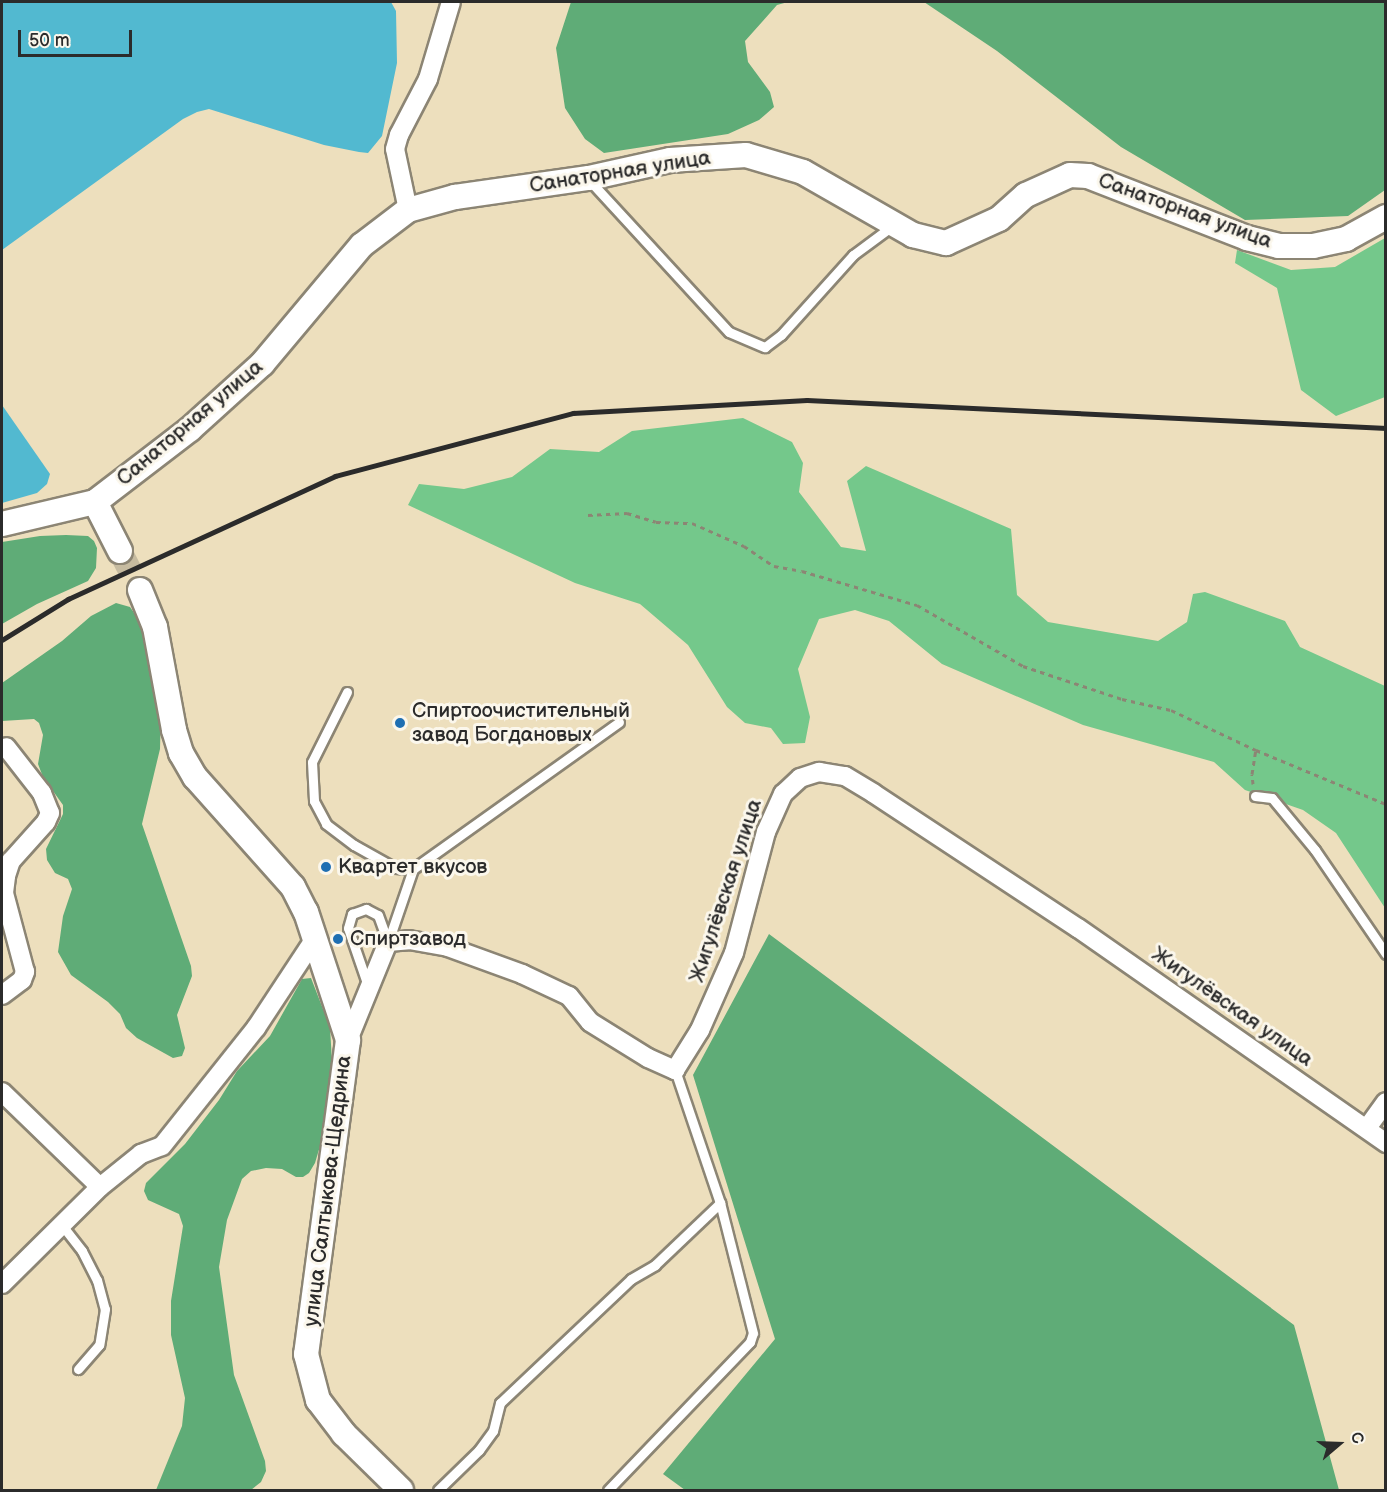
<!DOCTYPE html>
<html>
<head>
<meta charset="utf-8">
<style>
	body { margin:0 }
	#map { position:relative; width:1387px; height:1492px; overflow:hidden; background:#eddfbd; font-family:"Balsamiq Sans",sans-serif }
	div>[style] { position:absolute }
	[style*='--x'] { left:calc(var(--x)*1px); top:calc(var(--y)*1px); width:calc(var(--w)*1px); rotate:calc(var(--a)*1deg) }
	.green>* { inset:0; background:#74c88b }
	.forest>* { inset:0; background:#5fac77 }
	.water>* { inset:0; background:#52b9d0 }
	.secondary-tunnel>* { height:24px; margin-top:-12px; transform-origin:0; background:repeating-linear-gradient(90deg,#c6bba0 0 24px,transparent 0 36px) }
	.path>* { height:3px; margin-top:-1.5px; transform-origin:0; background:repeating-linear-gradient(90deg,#8c8574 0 4.5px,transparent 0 9px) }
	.roads { filter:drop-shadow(2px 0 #8c8574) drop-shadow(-2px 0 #8c8574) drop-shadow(0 2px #8c8574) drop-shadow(0 -2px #8c8574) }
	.lane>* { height:9px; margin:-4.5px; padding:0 4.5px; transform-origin:4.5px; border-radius:4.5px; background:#fff }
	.street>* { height:18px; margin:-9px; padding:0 9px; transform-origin:9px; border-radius:9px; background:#fff }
	.secondary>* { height:24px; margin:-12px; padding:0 12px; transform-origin:12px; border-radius:12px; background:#fff }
	.rail>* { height:4.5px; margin:-2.25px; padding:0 2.25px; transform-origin:2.25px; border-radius:2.25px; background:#2b2b2b }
	.dots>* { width:16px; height:16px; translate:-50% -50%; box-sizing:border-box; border:3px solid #fbf7ec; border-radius:50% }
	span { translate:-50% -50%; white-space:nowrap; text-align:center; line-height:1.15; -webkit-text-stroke:6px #fbf7ec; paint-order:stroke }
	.street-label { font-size:21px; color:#2b2b2b }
	.poi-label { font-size:21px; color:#2b2b2b }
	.left { translate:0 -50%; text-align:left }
	.frame { position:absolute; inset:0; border:3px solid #2b2b2b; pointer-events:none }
	.north { position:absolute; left:1309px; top:1414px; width:60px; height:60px; -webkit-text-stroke:4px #fbf7ec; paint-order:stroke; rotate:71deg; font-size:16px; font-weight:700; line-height:24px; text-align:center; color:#2b2b2b }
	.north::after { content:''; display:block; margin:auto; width:21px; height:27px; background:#2b2b2b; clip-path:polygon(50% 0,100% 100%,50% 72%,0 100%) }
	.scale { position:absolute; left:18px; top:30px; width:114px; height:27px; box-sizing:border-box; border:3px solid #2b2b2b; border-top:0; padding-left:8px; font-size:18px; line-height:21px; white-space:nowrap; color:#2b2b2b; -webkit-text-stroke:4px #fbf7ec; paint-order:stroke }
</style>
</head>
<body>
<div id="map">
	<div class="green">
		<div style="clip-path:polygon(1385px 238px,1385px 397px,1336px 416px,1301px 390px,1277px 288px,1235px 263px,1237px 250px,1291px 270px,1335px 267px)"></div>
		<div style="clip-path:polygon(743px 418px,792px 442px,803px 463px,799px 492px,841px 547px,866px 551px,847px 481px,866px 466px,1011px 529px,1017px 595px,1048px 622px,1158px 641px,1187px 622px,1193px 594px,1205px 592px,1285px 621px,1300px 647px,1385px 686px,1385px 908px,1336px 833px,1303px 810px,1245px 790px,1214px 762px,1083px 725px,942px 664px,889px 621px,855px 610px,819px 619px,798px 669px,810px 717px,805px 743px,783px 744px,771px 728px,745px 723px,727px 707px,688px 645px,640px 604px,575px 583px,408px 505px,419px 484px,464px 489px,512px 477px,550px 449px,599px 452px,632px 431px)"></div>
	</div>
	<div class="forest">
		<div style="clip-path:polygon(571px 2px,788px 2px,777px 5px,745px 41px,748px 62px,770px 92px,774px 107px,759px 120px,728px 134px,604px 153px,585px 139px,565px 108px,556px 48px)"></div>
		<div style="clip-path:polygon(924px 2px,1385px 2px,1385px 190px,1348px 216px,1245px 220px,1121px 147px,997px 51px)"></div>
		<div style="clip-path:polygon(66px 535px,88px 536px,94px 541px,97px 548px,96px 568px,88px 581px,37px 604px,2px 624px,2px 542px,40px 536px)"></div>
		<div style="clip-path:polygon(116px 603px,130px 607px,137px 617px,151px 654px,161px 711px,160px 749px,142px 824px,191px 966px,192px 976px,177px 1015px,185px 1048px,182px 1056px,173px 1058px,137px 1038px,126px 1028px,120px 1014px,108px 1002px,71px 975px,58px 952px,63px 916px,72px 889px,68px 879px,55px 873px,47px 860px,46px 849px,63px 814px,63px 805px,43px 777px,38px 764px,43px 735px,39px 723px,34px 719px,2px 721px,2px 683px,62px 641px,91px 616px)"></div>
		<div style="clip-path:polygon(769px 934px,1294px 1325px,1339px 1490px,685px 1490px,663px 1474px,775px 1339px,693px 1075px)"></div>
		<div style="clip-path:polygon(311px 978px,330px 1027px,332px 1062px,323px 1136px,315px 1163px,309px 1173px,303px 1177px,296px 1177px,282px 1169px,266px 1168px,251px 1171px,242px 1179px,227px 1220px,219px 1267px,234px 1375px,265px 1461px,266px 1471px,261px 1482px,251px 1490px,156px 1490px,182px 1426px,185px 1398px,171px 1335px,171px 1301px,183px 1226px,179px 1214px,148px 1200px,144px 1191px,146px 1183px,185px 1144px,219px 1100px,237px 1071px,270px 1036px,302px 979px)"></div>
	</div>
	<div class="water">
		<div style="clip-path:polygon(2px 2px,391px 2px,396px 11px,397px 63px,382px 136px,368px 153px,359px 152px,324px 145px,209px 109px,197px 112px,183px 119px,2px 250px)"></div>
		<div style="clip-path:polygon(2px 405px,50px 474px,47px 484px,37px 493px,2px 503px)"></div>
	</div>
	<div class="secondary-tunnel">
		<div style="--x:120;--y:551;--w:44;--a:62.9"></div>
	</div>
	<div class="path">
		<div style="--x:588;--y:515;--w:39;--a:-3"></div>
		<div style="--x:627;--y:513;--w:30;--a:17"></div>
		<div style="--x:656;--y:522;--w:36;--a:2"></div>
		<div style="--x:692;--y:523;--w:57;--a:23.9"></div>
		<div style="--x:744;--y:546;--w:36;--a:34"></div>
		<div style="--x:774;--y:566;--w:28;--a:10"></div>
		<div style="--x:802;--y:571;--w:120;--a:16.5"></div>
		<div style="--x:917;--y:605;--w:122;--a:29.9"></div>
		<div style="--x:1023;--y:666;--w:104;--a:18.4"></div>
		<div style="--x:1122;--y:699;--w:50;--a:12.7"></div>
		<div style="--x:1171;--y:710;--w:94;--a:25.2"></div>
		<div style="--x:1256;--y:750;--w:141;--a:22.6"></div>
		<div style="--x:1253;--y:784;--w:10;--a:-96"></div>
		<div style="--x:1252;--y:774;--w:24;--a:-81"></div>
	</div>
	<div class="roads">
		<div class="lane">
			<div style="--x:590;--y:181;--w:205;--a:47.4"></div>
			<div style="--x:729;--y:332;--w:39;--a:23"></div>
			<div style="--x:765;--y:347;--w:20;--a:-37"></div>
			<div style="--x:781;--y:335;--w:108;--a:-48"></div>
			<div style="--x:853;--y:255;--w:49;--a:-36.6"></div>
			<div style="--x:347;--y:692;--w:78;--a:116.6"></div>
			<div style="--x:312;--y:762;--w:39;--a:87"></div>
			<div style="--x:314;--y:801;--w:26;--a:62"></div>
			<div style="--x:326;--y:824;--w:35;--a:37"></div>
			<div style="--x:354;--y:845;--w:47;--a:29.3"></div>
			<div style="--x:395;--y:868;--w:18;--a:3"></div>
			<div style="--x:413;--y:869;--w:253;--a:-35.5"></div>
			<div style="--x:1255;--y:796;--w:17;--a:7"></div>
			<div style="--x:1272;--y:798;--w:67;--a:50.4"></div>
			<div style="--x:1315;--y:850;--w:126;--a:55.7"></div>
			<div style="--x:388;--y:942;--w:77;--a:-71.1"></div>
			<div style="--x:368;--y:986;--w:61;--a:-109"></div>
			<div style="--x:348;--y:928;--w:15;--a:-74"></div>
			<div style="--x:352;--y:914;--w:15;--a:-20"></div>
			<div style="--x:366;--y:909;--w:13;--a:27"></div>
			<div style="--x:378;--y:915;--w:29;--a:70"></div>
			<div style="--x:61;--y:1224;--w:34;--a:52"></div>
			<div style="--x:82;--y:1251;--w:33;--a:63"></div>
			<div style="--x:97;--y:1280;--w:30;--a:75"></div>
			<div style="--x:105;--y:1309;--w:36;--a:99"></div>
			<div style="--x:99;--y:1345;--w:32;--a:131"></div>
			<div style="--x:438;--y:1490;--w:57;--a:-44.3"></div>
			<div style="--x:479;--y:1450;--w:24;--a:-54"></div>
			<div style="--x:493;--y:1431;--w:29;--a:-76"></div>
			<div style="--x:500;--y:1403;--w:180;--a:-43.4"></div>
			<div style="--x:631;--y:1279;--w:28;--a:-30"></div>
			<div style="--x:655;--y:1265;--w:90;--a:-43.6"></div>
			<div style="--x:608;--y:1490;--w:205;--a:-46.2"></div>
			<div style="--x:750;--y:1342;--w:9;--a:-72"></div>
			<div style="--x:753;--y:1333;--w:134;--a:-104.2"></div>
			<div style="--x:720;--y:1203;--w:140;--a:-108.7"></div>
		</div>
		<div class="street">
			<div style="--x:408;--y:210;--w:62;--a:-102"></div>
			<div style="--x:395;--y:149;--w:15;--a:-74"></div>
			<div style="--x:399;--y:135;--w:63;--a:-62.6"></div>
			<div style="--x:428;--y:79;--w:80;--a:-73.4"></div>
			<div style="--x:2;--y:995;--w:25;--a:-37"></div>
			<div style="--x:22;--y:980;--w:9;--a:-69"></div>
			<div style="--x:25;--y:972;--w:82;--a:-104.9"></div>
			<div style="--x:4;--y:893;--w:17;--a:-83"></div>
			<div style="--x:6;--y:876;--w:16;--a:-72"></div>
			<div style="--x:11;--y:861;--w:52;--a:-48.1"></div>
			<div style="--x:46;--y:822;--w:10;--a:-66"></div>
			<div style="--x:50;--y:813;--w:22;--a:-112"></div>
			<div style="--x:42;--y:793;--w:58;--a:-128"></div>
			<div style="--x:348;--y:1040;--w:106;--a:-67.8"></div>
			<div style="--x:388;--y:942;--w:21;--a:-5"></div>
			<div style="--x:409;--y:940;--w:40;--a:10"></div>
			<div style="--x:448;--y:947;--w:79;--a:20"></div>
			<div style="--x:522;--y:974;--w:52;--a:25.1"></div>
			<div style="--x:569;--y:996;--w:33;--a:51"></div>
			<div style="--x:590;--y:1022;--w:68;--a:31.8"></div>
			<div style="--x:648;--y:1058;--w:30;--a:24"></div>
			<div style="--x:675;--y:1070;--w:47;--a:-58"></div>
			<div style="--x:700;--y:1030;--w:84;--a:-66.2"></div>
			<div style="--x:734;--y:953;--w:125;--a:-75.2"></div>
			<div style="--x:766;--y:832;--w:42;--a:-65.9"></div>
			<div style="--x:783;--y:794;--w:23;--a:-43"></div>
			<div style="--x:800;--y:778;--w:20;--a:-18"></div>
			<div style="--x:819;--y:772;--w:26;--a:9"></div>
			<div style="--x:845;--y:776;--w:33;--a:31"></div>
			<div style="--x:873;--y:793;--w:245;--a:33.4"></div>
			<div style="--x:1078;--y:928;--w:376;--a:34.9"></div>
			<div style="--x:2;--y:1092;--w:136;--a:44.1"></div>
			<div style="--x:1367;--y:1128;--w:32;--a:-54"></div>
			<div style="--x:2;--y:1284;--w:138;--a:-44.7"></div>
			<div style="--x:100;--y:1187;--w:53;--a:-38.8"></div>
			<div style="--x:141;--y:1154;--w:22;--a:-21"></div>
			<div style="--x:162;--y:1146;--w:151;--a:-51.5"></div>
			<div style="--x:256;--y:1028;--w:105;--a:-56.6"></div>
		</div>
		<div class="secondary">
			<div style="--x:95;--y:502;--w:55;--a:63"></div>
			<div style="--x:2;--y:524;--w:96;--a:-13.3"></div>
			<div style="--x:95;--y:502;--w:120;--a:-37.5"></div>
			<div style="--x:190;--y:429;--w:97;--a:-42.1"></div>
			<div style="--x:262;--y:364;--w:155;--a:-50"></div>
			<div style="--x:362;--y:245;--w:58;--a:-37.3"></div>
			<div style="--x:408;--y:210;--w:49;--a:-15.5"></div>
			<div style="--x:455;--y:197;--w:135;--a:-8.1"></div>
			<div style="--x:589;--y:178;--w:83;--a:-12.5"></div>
			<div style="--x:670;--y:160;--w:76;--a:-3.8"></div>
			<div style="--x:746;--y:155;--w:59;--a:16.6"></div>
			<div style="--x:803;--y:172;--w:127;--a:29.8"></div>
			<div style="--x:913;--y:235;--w:34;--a:14"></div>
			<div style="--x:946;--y:243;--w:58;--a:-24.4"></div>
			<div style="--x:999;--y:219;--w:36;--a:-42"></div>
			<div style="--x:1026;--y:195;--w:48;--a:-24.4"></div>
			<div style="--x:1070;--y:175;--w:18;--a:3"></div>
			<div style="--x:1088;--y:176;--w:171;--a:21.3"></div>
			<div style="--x:1247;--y:238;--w:33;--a:14"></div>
			<div style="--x:1279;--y:246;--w:34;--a:0"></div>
			<div style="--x:1313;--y:246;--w:34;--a:-12"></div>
			<div style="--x:1346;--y:239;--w:46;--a:-28.8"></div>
			<div style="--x:140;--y:590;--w:40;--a:68"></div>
			<div style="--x:155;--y:627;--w:105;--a:79.5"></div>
			<div style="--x:174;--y:730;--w:24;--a:73"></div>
			<div style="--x:181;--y:753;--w:28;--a:60"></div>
			<div style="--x:195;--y:777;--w:147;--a:48.3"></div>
			<div style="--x:293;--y:887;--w:28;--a:63"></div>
			<div style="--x:306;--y:912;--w:135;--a:71.8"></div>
			<div style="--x:348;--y:1040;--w:317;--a:97.6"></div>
			<div style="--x:306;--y:1354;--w:48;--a:75.4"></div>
			<div style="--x:318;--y:1400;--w:43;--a:52.6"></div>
			<div style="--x:344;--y:1434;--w:80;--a:44.5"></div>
		</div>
	</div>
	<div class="rail">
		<div style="--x:2;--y:640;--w:78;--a:-31.8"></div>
		<div style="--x:68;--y:599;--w:294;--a:-24.7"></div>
		<div style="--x:335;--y:476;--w:246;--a:-14.8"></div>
		<div style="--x:573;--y:413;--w:234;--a:-3.2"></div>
		<div style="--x:807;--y:400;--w:580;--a:2.77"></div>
	</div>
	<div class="dots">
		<div style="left:400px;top:723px;background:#1f6fb2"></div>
		<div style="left:326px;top:867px;background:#1f6fb2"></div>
		<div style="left:338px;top:939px;background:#1f6fb2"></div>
	</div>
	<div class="street-label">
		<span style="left:620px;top:172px;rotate:-9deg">Санаторная улица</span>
		<span style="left:1185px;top:211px;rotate:20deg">Санаторная улица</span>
		<span style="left:190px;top:423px;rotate:-40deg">Санаторная улица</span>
		<span style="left:726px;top:891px;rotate:-72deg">Жигулёвская улица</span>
		<span style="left:1232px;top:1007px;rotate:35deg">Жигулёвская улица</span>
		<span style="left:328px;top:1191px;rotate:-83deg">улица Салтыкова-Щедрина</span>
	</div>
	<div class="poi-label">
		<span class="left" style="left:412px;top:723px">Спиртоочистительный<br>завод Богдановых</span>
		<span class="left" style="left:338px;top:867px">Квартет вкусов</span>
		<span class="left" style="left:350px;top:939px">Спиртзавод</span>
	</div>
	<div class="frame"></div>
	<div class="north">С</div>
	<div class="scale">50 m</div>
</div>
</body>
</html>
